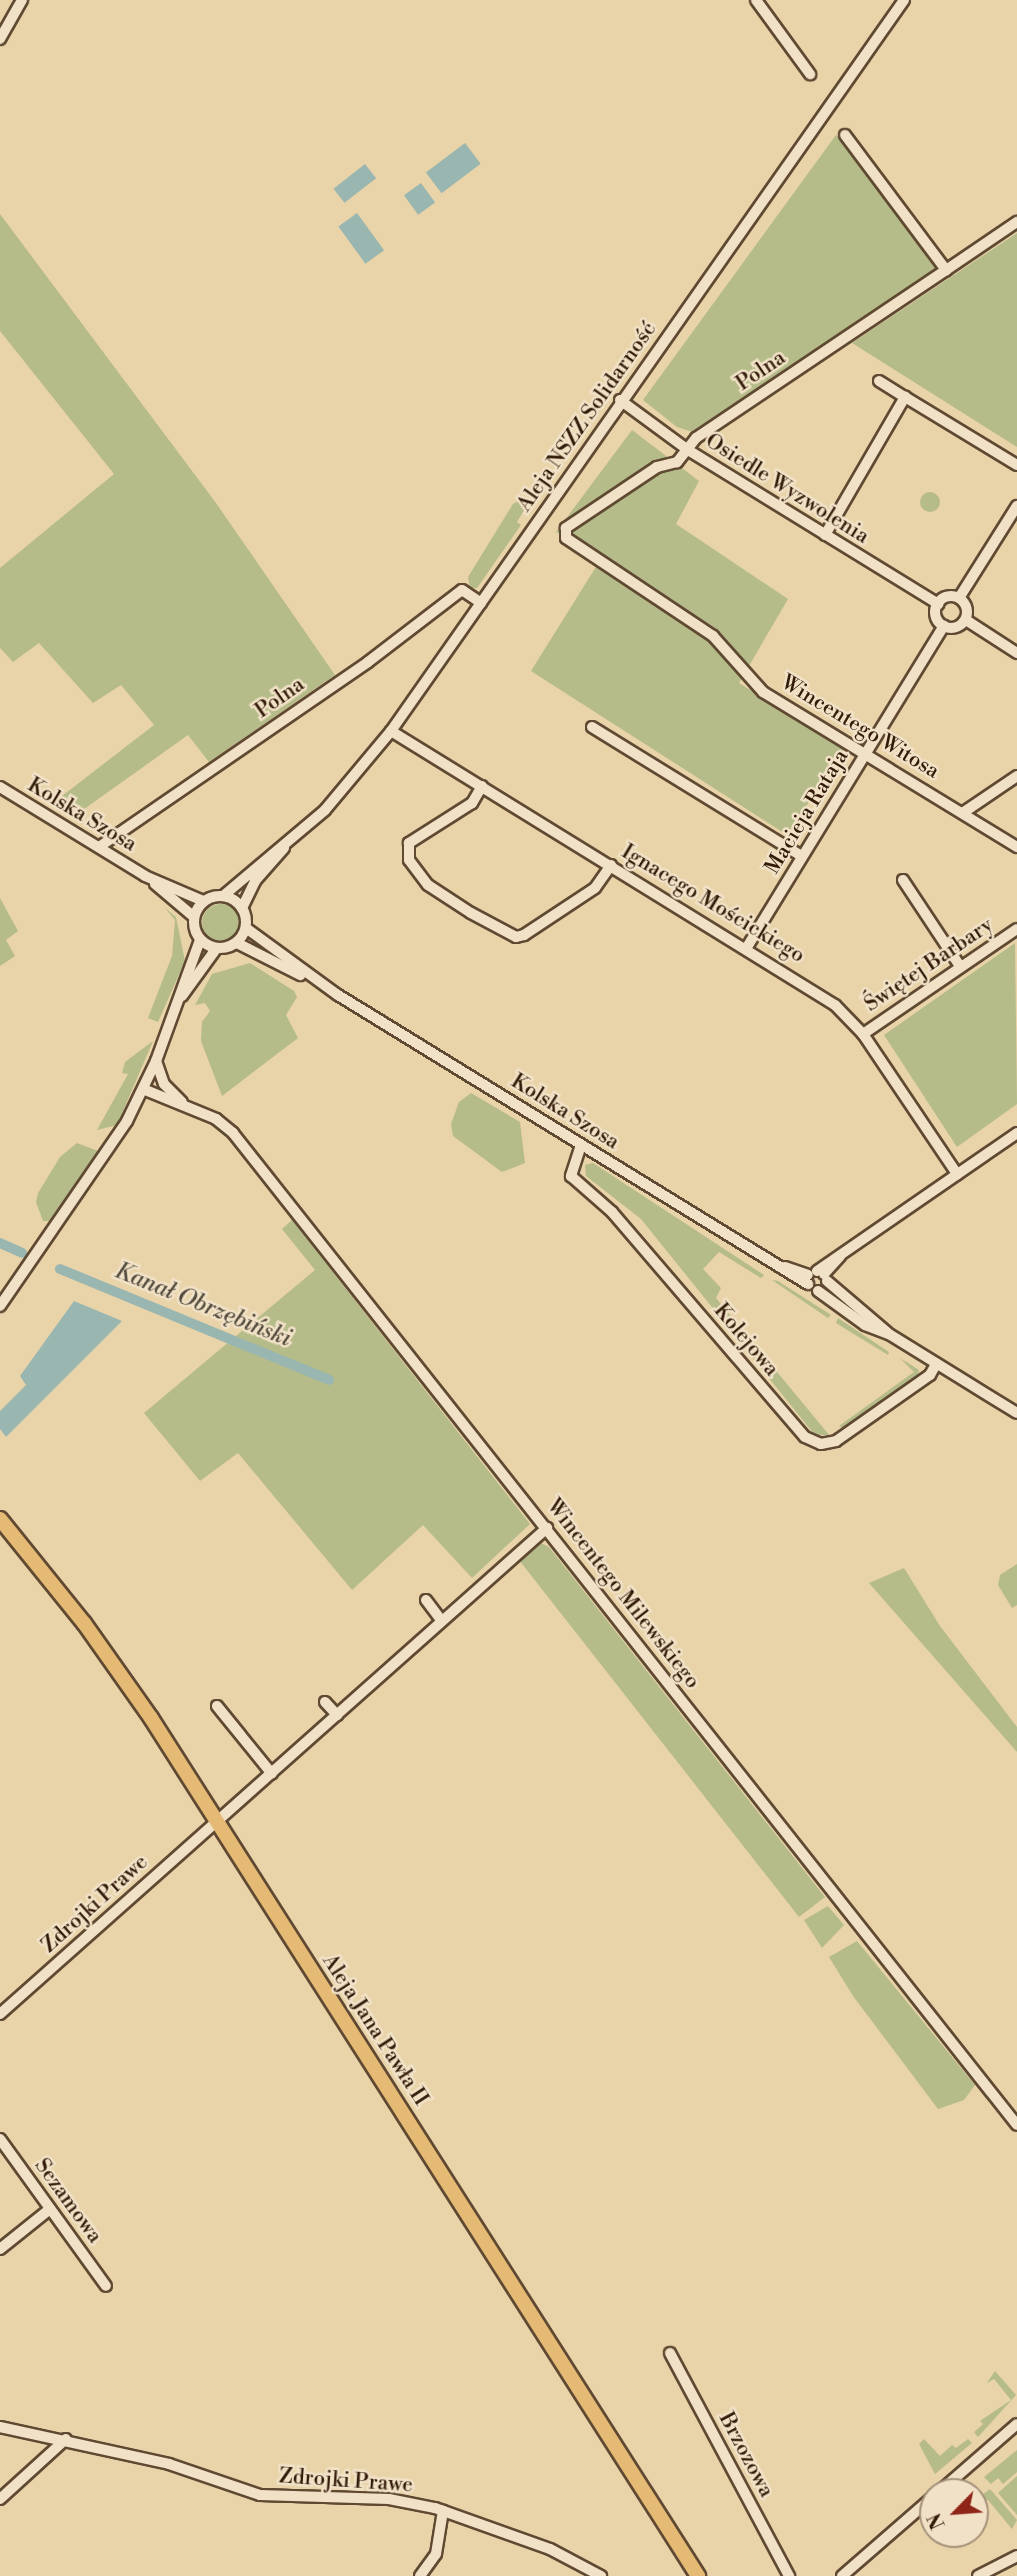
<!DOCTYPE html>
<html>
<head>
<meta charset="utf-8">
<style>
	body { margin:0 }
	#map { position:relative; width:1017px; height:2576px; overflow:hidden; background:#e9d3a9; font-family:"Libre Bodoni",serif }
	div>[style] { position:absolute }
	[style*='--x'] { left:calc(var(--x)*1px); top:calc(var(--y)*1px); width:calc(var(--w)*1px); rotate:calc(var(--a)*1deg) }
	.green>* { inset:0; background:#b5bc89 }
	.round { border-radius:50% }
	.water>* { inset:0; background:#99b6b0; transform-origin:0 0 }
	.canal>* { height:10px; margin:-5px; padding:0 5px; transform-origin:5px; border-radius:5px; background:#99b6b0 }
	.roads { filter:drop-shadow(2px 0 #604932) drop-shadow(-2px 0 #604932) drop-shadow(0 2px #604932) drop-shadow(0 -2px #604932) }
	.minor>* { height:10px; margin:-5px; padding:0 5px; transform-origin:5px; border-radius:5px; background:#f1e2c7 }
	.minor>.ring { margin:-5px; padding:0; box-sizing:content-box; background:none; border:10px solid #f1e2c7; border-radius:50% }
	.major>* { height:14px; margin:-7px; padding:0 7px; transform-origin:7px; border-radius:7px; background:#e4ba74 }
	span { translate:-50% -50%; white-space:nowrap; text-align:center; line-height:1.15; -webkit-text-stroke:5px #f1e2c7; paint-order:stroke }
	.street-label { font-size:21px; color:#331b0a }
	.water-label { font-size:23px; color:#524a3c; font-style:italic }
	.north { position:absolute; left:919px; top:2478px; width:70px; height:70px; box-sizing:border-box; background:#f1e2c7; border:2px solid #a5927b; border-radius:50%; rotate:245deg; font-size:19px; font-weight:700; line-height:28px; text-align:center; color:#331b0a }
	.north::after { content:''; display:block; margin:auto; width:24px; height:32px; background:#8f2418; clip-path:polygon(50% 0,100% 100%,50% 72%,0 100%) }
</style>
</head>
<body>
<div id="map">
	<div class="green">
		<div style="clip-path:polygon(836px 135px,940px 268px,693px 432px,677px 427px,643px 400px)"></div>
		<div style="clip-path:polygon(0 214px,216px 503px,335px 675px,209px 762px,188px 735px,80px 812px,62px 796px,154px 725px,121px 685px,93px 703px,39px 643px,13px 662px,0 648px,0 568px,114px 474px,0 331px)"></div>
		<div style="clip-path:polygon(1017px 233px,1017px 447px,852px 343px)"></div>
		<div style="clip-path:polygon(632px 430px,699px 481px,676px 524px,788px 599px,739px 683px,845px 748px,787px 835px,531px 671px,604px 554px,556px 532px)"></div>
		<div class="round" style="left:920px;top:492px;width:20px;height:20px"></div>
		<div style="clip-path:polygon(522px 499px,530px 500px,517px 522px,521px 525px,477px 588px,470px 588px,468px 577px,513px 504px)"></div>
		<div style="clip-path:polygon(0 898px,18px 931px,6px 940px,15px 956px,0 966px)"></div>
		<div class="round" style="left:202px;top:904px;width:38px;height:38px"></div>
		<div style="clip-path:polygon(165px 908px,176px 917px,185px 961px,158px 1022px,148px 1018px,172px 956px,175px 920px)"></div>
		<div style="clip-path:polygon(1015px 943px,1017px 1104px,957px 1147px,884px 1035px)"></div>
		<div style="clip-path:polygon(250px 963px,294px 991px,297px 997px,286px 1015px,298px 1038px,222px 1096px,201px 1041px,202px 1022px,210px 1011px,205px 1003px,195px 1005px,212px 974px)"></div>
		<div style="clip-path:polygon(153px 1041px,117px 1125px,97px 1130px,128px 1074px,122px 1073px,125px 1062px)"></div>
		<div style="clip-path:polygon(471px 1093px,520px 1122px,525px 1163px,502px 1172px,453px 1136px,451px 1124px,459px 1102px)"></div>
		<div style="clip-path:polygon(77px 1143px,98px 1151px,50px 1221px,43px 1221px,36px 1202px,38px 1193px,60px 1157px)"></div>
		<div style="clip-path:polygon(593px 1163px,764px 1275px,761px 1278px,719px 1252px,703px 1269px,721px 1288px,716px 1298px,830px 1436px,814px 1434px,641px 1219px,586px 1176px,585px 1165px)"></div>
		<div style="clip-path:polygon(292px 1220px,530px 1524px,472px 1578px,423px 1525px,352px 1590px,238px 1453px,200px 1481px,144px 1413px,315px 1270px,282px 1229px)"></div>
		<div style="clip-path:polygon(772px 1280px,778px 1281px,831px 1315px,828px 1318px)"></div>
		<div style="clip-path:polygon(838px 1318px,889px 1352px,888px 1355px,836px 1323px)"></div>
		<div style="clip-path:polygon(900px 1358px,919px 1370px,918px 1375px,844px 1429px,839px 1426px,914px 1372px)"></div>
		<div style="clip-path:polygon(541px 1543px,549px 1547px,825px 1897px,799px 1917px,519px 1560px)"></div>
		<div style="clip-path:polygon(1017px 1564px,1017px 1605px,1012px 1608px,998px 1585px,1000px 1575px)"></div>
		<div style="clip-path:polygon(904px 1568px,940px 1626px,1017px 1727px,1017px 1752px,869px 1583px)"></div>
		<div style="clip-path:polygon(828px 1906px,844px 1925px,822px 1948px,804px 1920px)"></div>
		<div style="clip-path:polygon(857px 1941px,975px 2085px,964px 2100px,938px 2109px,853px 1996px,829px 1957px)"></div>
		<div style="clip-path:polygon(995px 2371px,1016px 2395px,978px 2437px,974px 2432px,983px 2424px,980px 2421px,1011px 2400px,994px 2379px,987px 2383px)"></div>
		<div style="clip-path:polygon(924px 2439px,940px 2456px,952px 2445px,956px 2448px,968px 2439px,972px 2443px,935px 2474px,919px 2444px)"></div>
		<div style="clip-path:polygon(1017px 2450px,1017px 2472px,1003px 2484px,998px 2478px,991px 2484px,984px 2477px)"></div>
		<div style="clip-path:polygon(1017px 2476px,1017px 2515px,998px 2493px)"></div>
		<div style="clip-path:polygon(990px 2489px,1017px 2520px,1012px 2529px,988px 2500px,975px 2510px,975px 2500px)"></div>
	</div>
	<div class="water">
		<div style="left:465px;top:143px;width:26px;height:49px;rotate:53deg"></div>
		<div style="left:365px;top:164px;width:18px;height:40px;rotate:52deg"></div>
		<div style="left:421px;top:183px;width:24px;height:21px;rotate:54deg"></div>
		<div style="left:357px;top:213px;width:46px;height:23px;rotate:54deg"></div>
		<div style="clip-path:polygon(74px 1301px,122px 1321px,6px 1437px,0 1429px,0 1411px,26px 1385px,20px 1376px)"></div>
	</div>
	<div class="canal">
		<div style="--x:0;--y:1243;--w:24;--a:24"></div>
		<div style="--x:60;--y:1269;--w:291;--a:22.4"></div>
	</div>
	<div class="roads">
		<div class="minor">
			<div style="--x:756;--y:0;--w:92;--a:53.9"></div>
			<div style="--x:0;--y:39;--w:45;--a:-60.6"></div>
			<div style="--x:845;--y:135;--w:169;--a:53.2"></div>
			<div style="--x:946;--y:270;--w:301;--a:146.1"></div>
			<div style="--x:696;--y:438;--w:31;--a:128"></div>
			<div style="--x:677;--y:462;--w:21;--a:166"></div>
			<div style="--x:657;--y:467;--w:110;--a:146.2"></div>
			<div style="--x:566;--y:528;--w:10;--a:90"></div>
			<div style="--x:566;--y:538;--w:177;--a:33.7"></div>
			<div style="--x:713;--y:636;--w:75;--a:48.2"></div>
			<div style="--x:763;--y:692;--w:298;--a:31.4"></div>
			<div style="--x:946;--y:270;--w:86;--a:-34.1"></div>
			<div style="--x:879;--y:381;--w:31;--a:32"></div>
			<div style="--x:620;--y:400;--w:84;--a:36.3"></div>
			<div style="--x:688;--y:450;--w:294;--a:31.6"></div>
			<div style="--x:825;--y:535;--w:160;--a:-59.9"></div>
			<div style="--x:905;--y:397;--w:131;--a:31.3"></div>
			<div class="ring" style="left:935px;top:596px;width:22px;height:22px"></div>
			<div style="--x:959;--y:598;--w:109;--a:-57.8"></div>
			<div style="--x:966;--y:620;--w:61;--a:32.9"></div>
			<div style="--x:592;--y:727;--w:246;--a:31.6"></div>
			<div style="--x:391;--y:731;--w:522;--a:31.68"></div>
			<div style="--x:835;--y:1005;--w:40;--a:46"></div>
			<div style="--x:863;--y:1034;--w:169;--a:56.1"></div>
			<div style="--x:482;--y:786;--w:20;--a:120"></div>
			<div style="--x:472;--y:803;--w:75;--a:147.6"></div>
			<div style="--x:409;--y:843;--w:17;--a:90"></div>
			<div style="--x:409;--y:860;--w:31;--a:53"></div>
			<div style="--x:428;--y:885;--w:51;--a:33.1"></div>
			<div style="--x:471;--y:913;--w:51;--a:28.1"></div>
			<div style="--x:516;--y:937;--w:8;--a:-14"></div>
			<div style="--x:524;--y:935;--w:85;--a:-33.5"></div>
			<div style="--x:595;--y:888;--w:28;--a:-55"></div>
			<div style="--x:0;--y:787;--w:170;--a:31.5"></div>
			<div style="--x:145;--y:876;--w:63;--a:23.3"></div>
			<div style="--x:964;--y:812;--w:64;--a:-34.2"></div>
			<div style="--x:99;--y:847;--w:326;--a:-34.5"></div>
			<div style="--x:368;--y:662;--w:118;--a:-37.5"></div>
			<div style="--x:462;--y:590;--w:23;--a:34"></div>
			<div style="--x:903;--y:880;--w:103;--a:56.5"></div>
			<div style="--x:155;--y:884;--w:51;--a:40.2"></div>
			<div class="ring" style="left:194px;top:896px;width:42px;height:42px"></div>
			<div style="--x:223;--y:896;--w:133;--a:-40.1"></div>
			<div style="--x:325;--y:810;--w:103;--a:-50.1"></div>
			<div style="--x:391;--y:731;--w:893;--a:-54.94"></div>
			<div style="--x:242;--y:908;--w:30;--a:-64"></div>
			<div style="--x:255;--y:881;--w:44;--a:-48.7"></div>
			<div style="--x:246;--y:928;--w:114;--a:36.1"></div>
			<div style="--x:338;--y:995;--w:552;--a:31.59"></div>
			<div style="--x:237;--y:943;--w:71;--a:26.9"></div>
			<div style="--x:747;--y:947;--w:377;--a:-58.5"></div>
			<div style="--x:182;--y:996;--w:58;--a:-54.1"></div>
			<div style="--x:863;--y:1034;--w:186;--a:-34.3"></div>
			<div style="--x:156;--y:1061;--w:24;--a:71"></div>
			<div style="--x:164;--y:1084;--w:25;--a:45"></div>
			<div style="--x:143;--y:1089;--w:79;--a:22.3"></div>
			<div style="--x:216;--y:1119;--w:22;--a:39"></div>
			<div style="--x:233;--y:1133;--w:1264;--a:51.68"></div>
			<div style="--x:581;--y:1145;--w:33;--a:108"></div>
			<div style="--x:571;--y:1176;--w:55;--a:41.3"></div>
			<div style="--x:612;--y:1212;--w:296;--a:49.4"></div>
			<div style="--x:805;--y:1437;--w:17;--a:24"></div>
			<div style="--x:821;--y:1444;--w:15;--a:-11"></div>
			<div style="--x:836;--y:1441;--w:115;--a:-35.1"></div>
			<div style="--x:930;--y:1375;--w:13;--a:-61"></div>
			<div style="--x:785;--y:1267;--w:24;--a:19"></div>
			<div style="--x:817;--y:1271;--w:243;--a:-34.6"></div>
			<div style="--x:824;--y:1274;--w:24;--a:-48"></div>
			<div style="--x:827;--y:1281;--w:79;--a:40.4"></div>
			<div style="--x:818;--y:1291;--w:58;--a:35.9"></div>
			<div style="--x:865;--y:1325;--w:26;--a:21"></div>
			<div style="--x:889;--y:1334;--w:150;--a:31.7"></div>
			<div style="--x:0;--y:1306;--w:224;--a:-55.5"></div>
			<div style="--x:127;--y:1121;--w:67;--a:-64.2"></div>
			<div style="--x:156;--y:1061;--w:129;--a:-70"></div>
			<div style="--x:426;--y:1600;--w:26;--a:53"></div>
			<div style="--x:325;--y:1702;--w:18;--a:47"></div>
			<div style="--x:217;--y:1706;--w:87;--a:51"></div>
			<div style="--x:0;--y:2014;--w:732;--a:-41.62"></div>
			<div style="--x:0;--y:2139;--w:181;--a:54.2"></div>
			<div style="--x:0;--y:2249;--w:64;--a:-38.7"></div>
			<div style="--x:670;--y:2353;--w:253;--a:61.9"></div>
			<div style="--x:0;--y:2427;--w:173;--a:12.3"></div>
			<div style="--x:169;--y:2464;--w:96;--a:18.8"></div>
			<div style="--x:260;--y:2495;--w:129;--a:1.8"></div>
			<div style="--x:389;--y:2499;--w:47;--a:11.1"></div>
			<div style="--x:435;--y:2508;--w:122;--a:19.6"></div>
			<div style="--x:550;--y:2549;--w:58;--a:27.9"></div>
			<div style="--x:939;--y:2492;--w:103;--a:-41.1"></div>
			<div style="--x:0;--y:2499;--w:89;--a:-42.3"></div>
			<div style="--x:420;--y:2576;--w:27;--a:-54"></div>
			<div style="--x:436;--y:2554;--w:44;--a:-80.8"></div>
			<div style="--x:842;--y:2576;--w:121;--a:-41"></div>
			<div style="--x:978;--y:2576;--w:44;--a:-27.1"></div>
		</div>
		<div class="major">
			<div style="--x:0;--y:1519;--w:134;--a:51.1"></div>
			<div style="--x:84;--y:1623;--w:116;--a:54.8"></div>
			<div style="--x:151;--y:1718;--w:1018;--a:57.48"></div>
		</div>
	</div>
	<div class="street-label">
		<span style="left:761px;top:371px;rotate:-34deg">Polna</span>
		<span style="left:587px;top:417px;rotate:-55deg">Aleja NSZZ Solidarność</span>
		<span style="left:787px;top:489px;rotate:32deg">Osiedle Wyzwolenia</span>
		<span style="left:280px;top:698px;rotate:-35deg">Polna</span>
		<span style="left:860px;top:727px;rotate:31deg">Wincentego Witosa</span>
		<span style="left:807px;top:812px;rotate:-59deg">Macieja Rataja</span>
		<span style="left:82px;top:815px;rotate:31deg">Kolska Szosa</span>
		<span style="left:713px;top:904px;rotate:31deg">Ignacego Mościckiego</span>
		<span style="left:929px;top:965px;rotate:-34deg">Świętej Barbary</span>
		<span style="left:565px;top:1112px;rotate:32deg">Kolska Szosa</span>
		<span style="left:746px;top:1340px;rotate:50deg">Kolejowa</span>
		<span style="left:623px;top:1594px;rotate:52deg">Wincentego Milewskiego</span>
		<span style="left:95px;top:1904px;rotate:-42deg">Zdrojki Prawe</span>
		<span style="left:375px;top:2030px;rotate:57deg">Aleja Jana Pawła II</span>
		<span style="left:68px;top:2201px;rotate:54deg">Sezamowa</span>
		<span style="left:746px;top:2455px;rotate:62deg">Brzozowa</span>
		<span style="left:346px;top:2481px;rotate:4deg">Zdrojki Prawe</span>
	</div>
	<div class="water-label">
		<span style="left:203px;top:1305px;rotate:22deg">Kanał Obrzębiński</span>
	</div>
	<div class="north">N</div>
</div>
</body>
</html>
